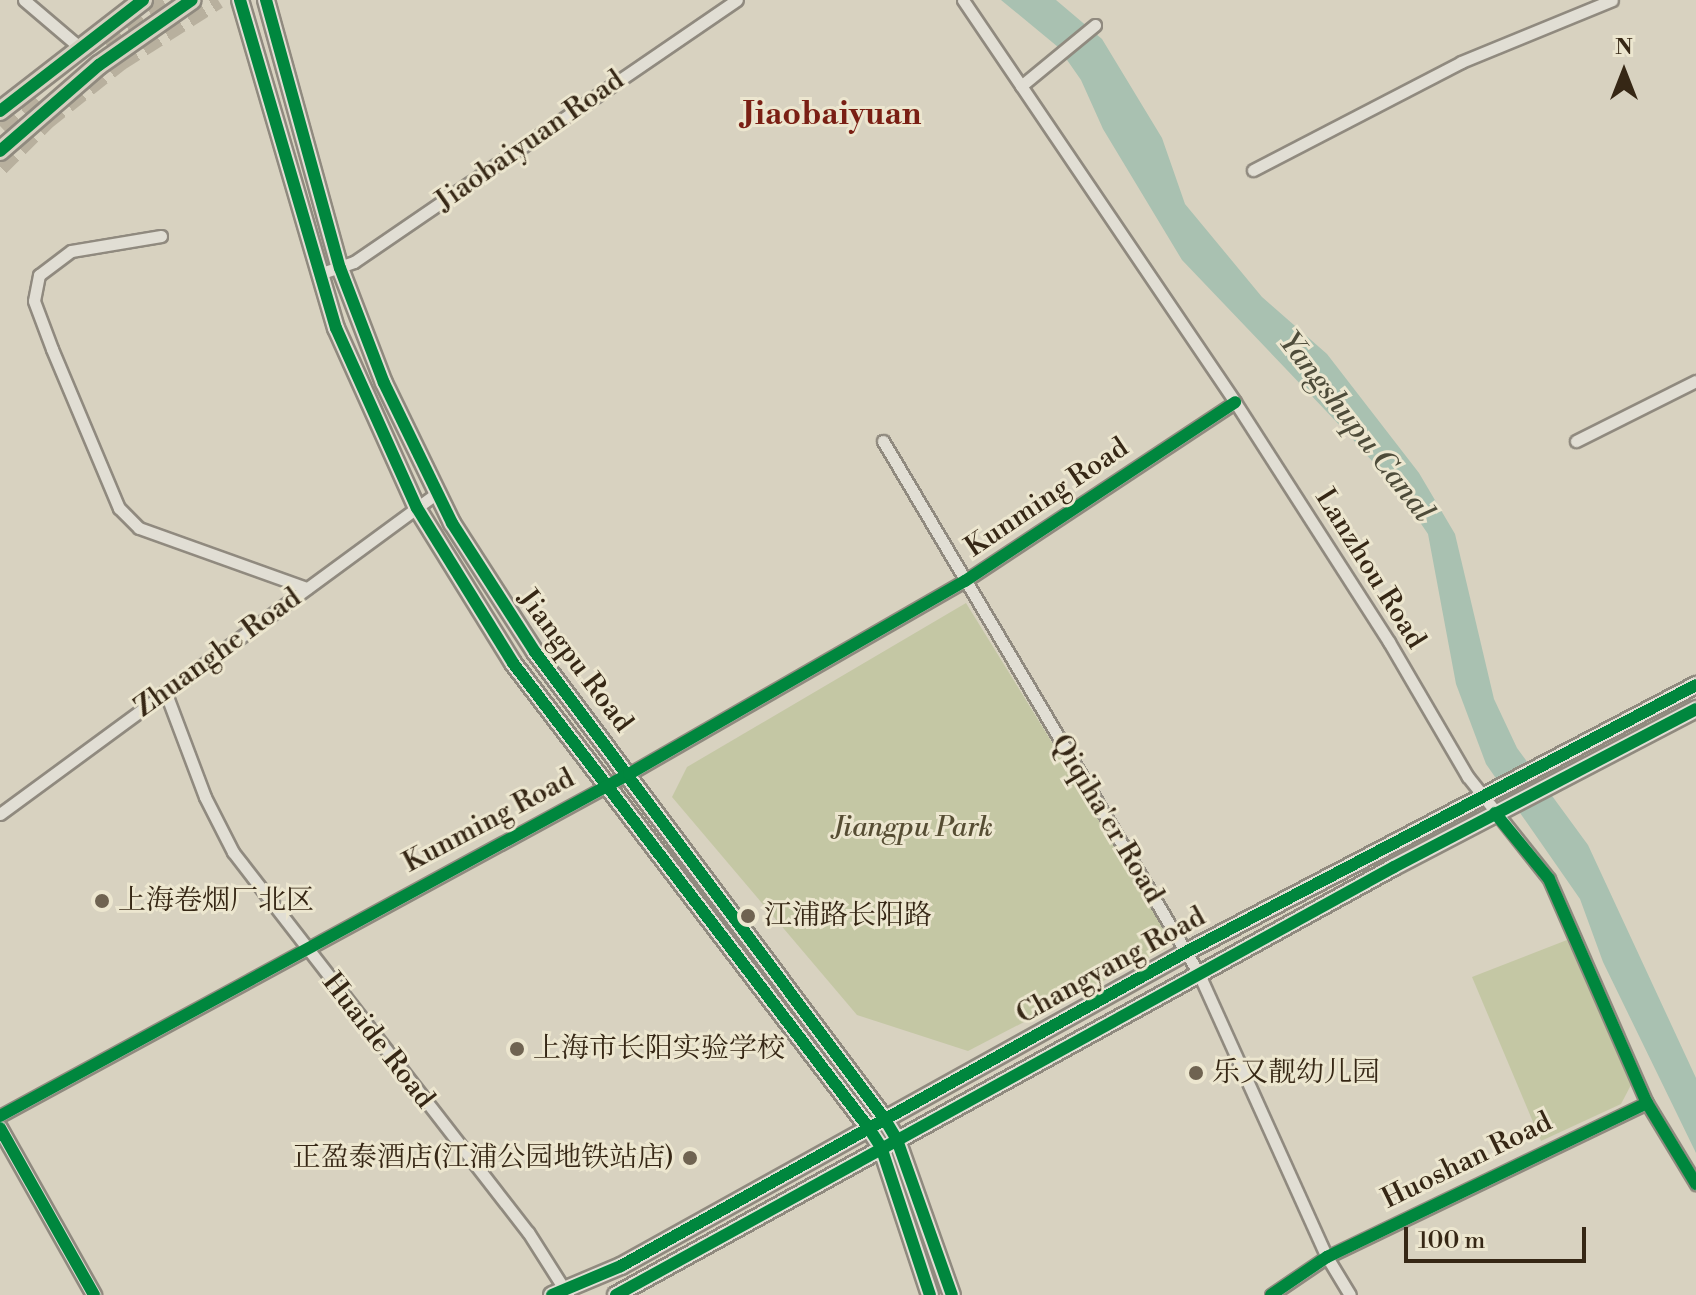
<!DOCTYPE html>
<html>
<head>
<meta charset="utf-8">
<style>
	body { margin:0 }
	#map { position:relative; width:1696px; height:1295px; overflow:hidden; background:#d8d2c0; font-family:"Libre Bodoni","Noto Serif SC",serif }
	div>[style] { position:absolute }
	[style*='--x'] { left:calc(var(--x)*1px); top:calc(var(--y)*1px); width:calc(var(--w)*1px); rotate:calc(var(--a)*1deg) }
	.green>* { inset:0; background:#c4c7a4 }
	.water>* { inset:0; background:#a9c1b1 }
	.trunk-tunnel>* { height:18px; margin-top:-9px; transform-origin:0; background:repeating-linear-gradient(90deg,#b8b09e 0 18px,transparent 0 27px) }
	.roads { filter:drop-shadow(2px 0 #908a7f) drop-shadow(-2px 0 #908a7f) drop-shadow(0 2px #908a7f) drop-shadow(0 -2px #908a7f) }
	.minor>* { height:11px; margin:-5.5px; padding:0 5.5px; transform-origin:5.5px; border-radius:5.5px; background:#e1ded4 }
	.tertiary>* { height:14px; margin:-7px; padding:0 7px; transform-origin:7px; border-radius:7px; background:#e1ded4 }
	.secondary>* { height:16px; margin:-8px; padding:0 8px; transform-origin:8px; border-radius:8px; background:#e1ded4 }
	.primary>* { height:18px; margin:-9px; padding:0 9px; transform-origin:9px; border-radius:9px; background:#d5cfc0 }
	.cycleway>* { height:12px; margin:-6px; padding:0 6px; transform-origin:6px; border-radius:6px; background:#00873e }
	.dots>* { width:22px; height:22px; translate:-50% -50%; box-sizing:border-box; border:4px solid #ece6cf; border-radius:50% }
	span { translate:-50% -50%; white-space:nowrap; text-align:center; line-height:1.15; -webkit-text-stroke:6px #ece6cf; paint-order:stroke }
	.street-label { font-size:28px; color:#362715 }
	.park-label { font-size:28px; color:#564d33; font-style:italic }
	.poi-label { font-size:28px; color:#362715 }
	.left { translate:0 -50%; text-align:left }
	.right { translate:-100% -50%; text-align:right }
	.water-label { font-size:30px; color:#4e4c3a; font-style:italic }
	.quarter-label { font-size:32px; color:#7a1f14; font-weight:700 }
	.north { position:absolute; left:1584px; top:32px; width:80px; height:80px; -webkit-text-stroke:6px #ece6cf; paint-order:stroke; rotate:0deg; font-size:22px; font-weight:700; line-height:32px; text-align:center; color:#362715 }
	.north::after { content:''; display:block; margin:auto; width:28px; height:36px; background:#362715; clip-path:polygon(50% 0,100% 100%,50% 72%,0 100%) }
	.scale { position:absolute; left:1404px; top:1227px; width:182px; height:36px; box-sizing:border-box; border:4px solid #362715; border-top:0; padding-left:10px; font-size:24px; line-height:28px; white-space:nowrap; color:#362715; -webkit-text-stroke:6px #ece6cf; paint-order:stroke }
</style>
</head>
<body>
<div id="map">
	<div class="green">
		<div style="clip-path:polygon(966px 603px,1166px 927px,1167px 948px,968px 1051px,857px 1015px,672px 797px,687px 767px)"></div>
		<div style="clip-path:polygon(1567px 940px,1631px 1085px,1621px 1104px,1541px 1141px,1472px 977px)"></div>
	</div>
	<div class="water">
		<div style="clip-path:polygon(1001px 0,1056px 0,1102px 39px,1162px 138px,1185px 204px,1262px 297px,1327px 354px,1419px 473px,1455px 534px,1494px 699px,1517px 748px,1588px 845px,1696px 1078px,1696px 1153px,1603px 962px,1580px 899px,1486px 764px,1456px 684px,1428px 534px,1398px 490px,1347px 433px,1182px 260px,1103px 129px,1081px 80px,1058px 47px)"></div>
	</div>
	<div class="trunk-tunnel">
		<div style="--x:103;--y:40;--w:74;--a:-32.8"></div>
		<div style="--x:0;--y:126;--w:53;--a:-42.7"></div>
		<div style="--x:0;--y:167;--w:65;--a:-45"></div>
		<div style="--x:46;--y:121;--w:95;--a:-38.6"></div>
		<div style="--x:120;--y:62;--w:116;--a:-32.3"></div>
	</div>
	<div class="roads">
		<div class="minor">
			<div style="--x:24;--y:0;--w:71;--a:40.4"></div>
			<div style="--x:963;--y:0;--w:485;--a:55.9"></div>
			<div style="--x:1235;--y:402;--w:285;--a:57.3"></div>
			<div style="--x:1389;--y:642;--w:156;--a:59.7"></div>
			<div style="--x:1468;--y:777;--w:130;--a:51.5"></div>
			<div style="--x:1549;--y:879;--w:244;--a:66.4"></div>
			<div style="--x:1647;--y:1103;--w:95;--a:58.8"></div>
			<div style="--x:1021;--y:86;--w:96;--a:-39.5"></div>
			<div style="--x:1253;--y:170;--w:234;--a:-27.4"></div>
			<div style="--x:1461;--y:62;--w:163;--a:-22.3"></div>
			<div style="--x:161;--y:236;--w:91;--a:170.5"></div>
			<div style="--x:71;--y:251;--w:40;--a:143"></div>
			<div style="--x:39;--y:275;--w:26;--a:101"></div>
			<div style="--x:34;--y:301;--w:51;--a:69.4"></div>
			<div style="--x:52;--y:349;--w:173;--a:67.2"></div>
			<div style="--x:119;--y:508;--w:28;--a:45"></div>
			<div style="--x:139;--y:528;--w:178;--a:19.7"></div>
			<div style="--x:319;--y:274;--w:37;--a:-19"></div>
			<div style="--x:354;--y:262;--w:464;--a:-34.4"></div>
			<div style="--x:883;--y:441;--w:620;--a:59.34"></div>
			<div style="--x:1199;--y:974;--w:311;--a:65.7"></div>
			<div style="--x:1327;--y:1257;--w:44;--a:58.8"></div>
			<div style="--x:1576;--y:441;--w:134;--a:-26.6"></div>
			<div style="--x:165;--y:691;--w:113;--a:69.3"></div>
			<div style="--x:205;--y:797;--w:62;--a:63"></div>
			<div style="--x:233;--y:852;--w:481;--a:52.2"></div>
			<div style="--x:528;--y:1232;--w:75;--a:57.6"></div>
			<div style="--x:0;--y:814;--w:542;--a:-36.3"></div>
			<div style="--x:0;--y:1116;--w:716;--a:-28.53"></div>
			<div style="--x:629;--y:774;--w:387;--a:-29.9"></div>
			<div style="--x:965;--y:581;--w:324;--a:-33.5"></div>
			<div style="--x:1271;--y:1295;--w:68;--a:-34.2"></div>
			<div style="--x:1327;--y:1257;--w:355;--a:-25.7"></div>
		</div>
		<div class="tertiary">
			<div style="--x:0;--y:1128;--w:192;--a:60.6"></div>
		</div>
		<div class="secondary">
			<div style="--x:240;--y:0;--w:342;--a:73.7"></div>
			<div style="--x:336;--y:328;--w:197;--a:65.8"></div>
			<div style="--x:417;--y:508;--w:182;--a:58.2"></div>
			<div style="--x:513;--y:663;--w:584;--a:52.58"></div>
			<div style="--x:868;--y:1127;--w:24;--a:57"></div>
			<div style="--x:881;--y:1147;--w:156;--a:71.7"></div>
			<div style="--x:266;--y:0;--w:278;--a:74.6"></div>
			<div style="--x:340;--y:268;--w:123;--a:69.1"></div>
			<div style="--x:384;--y:383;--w:156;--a:64.1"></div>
			<div style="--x:452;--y:523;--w:153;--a:57.2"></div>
			<div style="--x:535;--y:652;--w:582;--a:53.17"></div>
			<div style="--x:884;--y:1118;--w:26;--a:59"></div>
			<div style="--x:897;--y:1140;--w:164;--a:70.5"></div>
			<div style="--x:552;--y:1295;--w:75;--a:-22.8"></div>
			<div style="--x:621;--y:1266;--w:646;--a:-29.06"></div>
			<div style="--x:1186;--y:952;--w:576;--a:-27.63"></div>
			<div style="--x:616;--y:1295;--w:888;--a:-28.82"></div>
			<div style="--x:1394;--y:867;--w:341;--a:-27.6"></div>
		</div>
		<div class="primary">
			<div style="--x:0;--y:111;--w:181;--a:-37.8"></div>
			<div style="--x:0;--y:151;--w:131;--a:-41"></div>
			<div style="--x:99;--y:65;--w:113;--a:-35"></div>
		</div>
	</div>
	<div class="cycleway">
		<div style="--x:240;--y:0;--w:342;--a:73.7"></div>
		<div style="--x:336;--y:328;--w:197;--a:65.8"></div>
		<div style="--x:417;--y:508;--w:182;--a:58.2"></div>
		<div style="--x:513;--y:663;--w:584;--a:52.58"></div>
		<div style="--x:868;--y:1127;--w:24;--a:57"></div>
		<div style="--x:881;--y:1147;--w:156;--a:71.7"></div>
		<div style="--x:266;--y:0;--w:278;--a:74.6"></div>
		<div style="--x:340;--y:268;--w:123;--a:69.1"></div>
		<div style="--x:384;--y:383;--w:156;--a:64.1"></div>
		<div style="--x:452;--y:523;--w:153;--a:57.2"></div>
		<div style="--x:535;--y:652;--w:582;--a:53.17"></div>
		<div style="--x:884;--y:1118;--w:26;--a:59"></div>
		<div style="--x:897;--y:1140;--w:164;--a:70.5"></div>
		<div style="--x:0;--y:111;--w:181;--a:-37.8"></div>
		<div style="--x:0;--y:151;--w:131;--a:-41"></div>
		<div style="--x:99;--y:65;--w:113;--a:-35"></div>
		<div style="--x:1495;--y:813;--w:85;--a:50.7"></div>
		<div style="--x:1549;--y:879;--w:244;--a:66.4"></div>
		<div style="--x:1647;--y:1103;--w:95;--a:58.8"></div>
		<div style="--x:0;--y:1116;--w:716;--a:-28.53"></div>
		<div style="--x:629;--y:774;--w:387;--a:-29.9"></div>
		<div style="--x:965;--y:581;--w:324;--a:-33.5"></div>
		<div style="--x:0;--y:1128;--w:192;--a:60.6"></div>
		<div style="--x:552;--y:1295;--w:75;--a:-22.8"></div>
		<div style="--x:621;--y:1266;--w:646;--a:-29.06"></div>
		<div style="--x:1186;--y:952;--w:576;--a:-27.63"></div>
		<div style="--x:616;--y:1295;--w:888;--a:-28.82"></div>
		<div style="--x:1394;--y:867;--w:341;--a:-27.6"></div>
		<div style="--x:1271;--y:1295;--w:68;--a:-34.2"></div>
		<div style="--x:1327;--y:1257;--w:355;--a:-25.7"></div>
	</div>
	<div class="dots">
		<div style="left:102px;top:901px;background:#6f6351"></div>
		<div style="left:748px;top:916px;background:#6f6351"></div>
		<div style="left:517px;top:1049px;background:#6f6351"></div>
		<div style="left:1196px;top:1073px;background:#6f6351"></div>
		<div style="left:690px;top:1158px;background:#6f6351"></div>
	</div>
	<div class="street-label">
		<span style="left:530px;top:141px;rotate:-35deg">Jiaobaiyuan Road</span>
		<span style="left:1047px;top:498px;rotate:-34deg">Kunming Road</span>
		<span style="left:1370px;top:569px;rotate:58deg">Lanzhou Road</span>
		<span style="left:218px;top:653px;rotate:-36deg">Zhuanghe Road</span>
		<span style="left:575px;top:661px;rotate:53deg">Jiangpu Road</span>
		<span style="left:1107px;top:819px;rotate:59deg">Qiqiha'er Road</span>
		<span style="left:489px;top:821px;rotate:-28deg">Kunming Road</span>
		<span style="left:1111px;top:966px;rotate:-29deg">Changyang Road</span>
		<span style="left:378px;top:1041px;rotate:52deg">Huaide Road</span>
		<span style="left:1467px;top:1161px;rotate:-26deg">Huoshan Road</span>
	</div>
	<div class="park-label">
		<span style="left:913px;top:828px">Jiangpu Park</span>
	</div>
	<div class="poi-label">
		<span class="left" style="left:118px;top:901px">上海卷烟厂北区</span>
		<span class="left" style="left:764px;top:916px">江浦路长阳路</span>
		<span class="left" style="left:533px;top:1049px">上海市长阳实验学校</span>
		<span class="left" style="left:1212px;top:1073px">乐又靓幼儿园</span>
		<span class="right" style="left:674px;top:1158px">正盈泰酒店(江浦公园地铁站店)</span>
	</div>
	<div class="water-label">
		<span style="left:1356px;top:427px;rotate:52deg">Yangshupu Canal</span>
	</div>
	<div class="quarter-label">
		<span style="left:832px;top:114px">Jiaobaiyuan</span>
	</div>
	<div class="north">N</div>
	<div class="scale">100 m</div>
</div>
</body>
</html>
